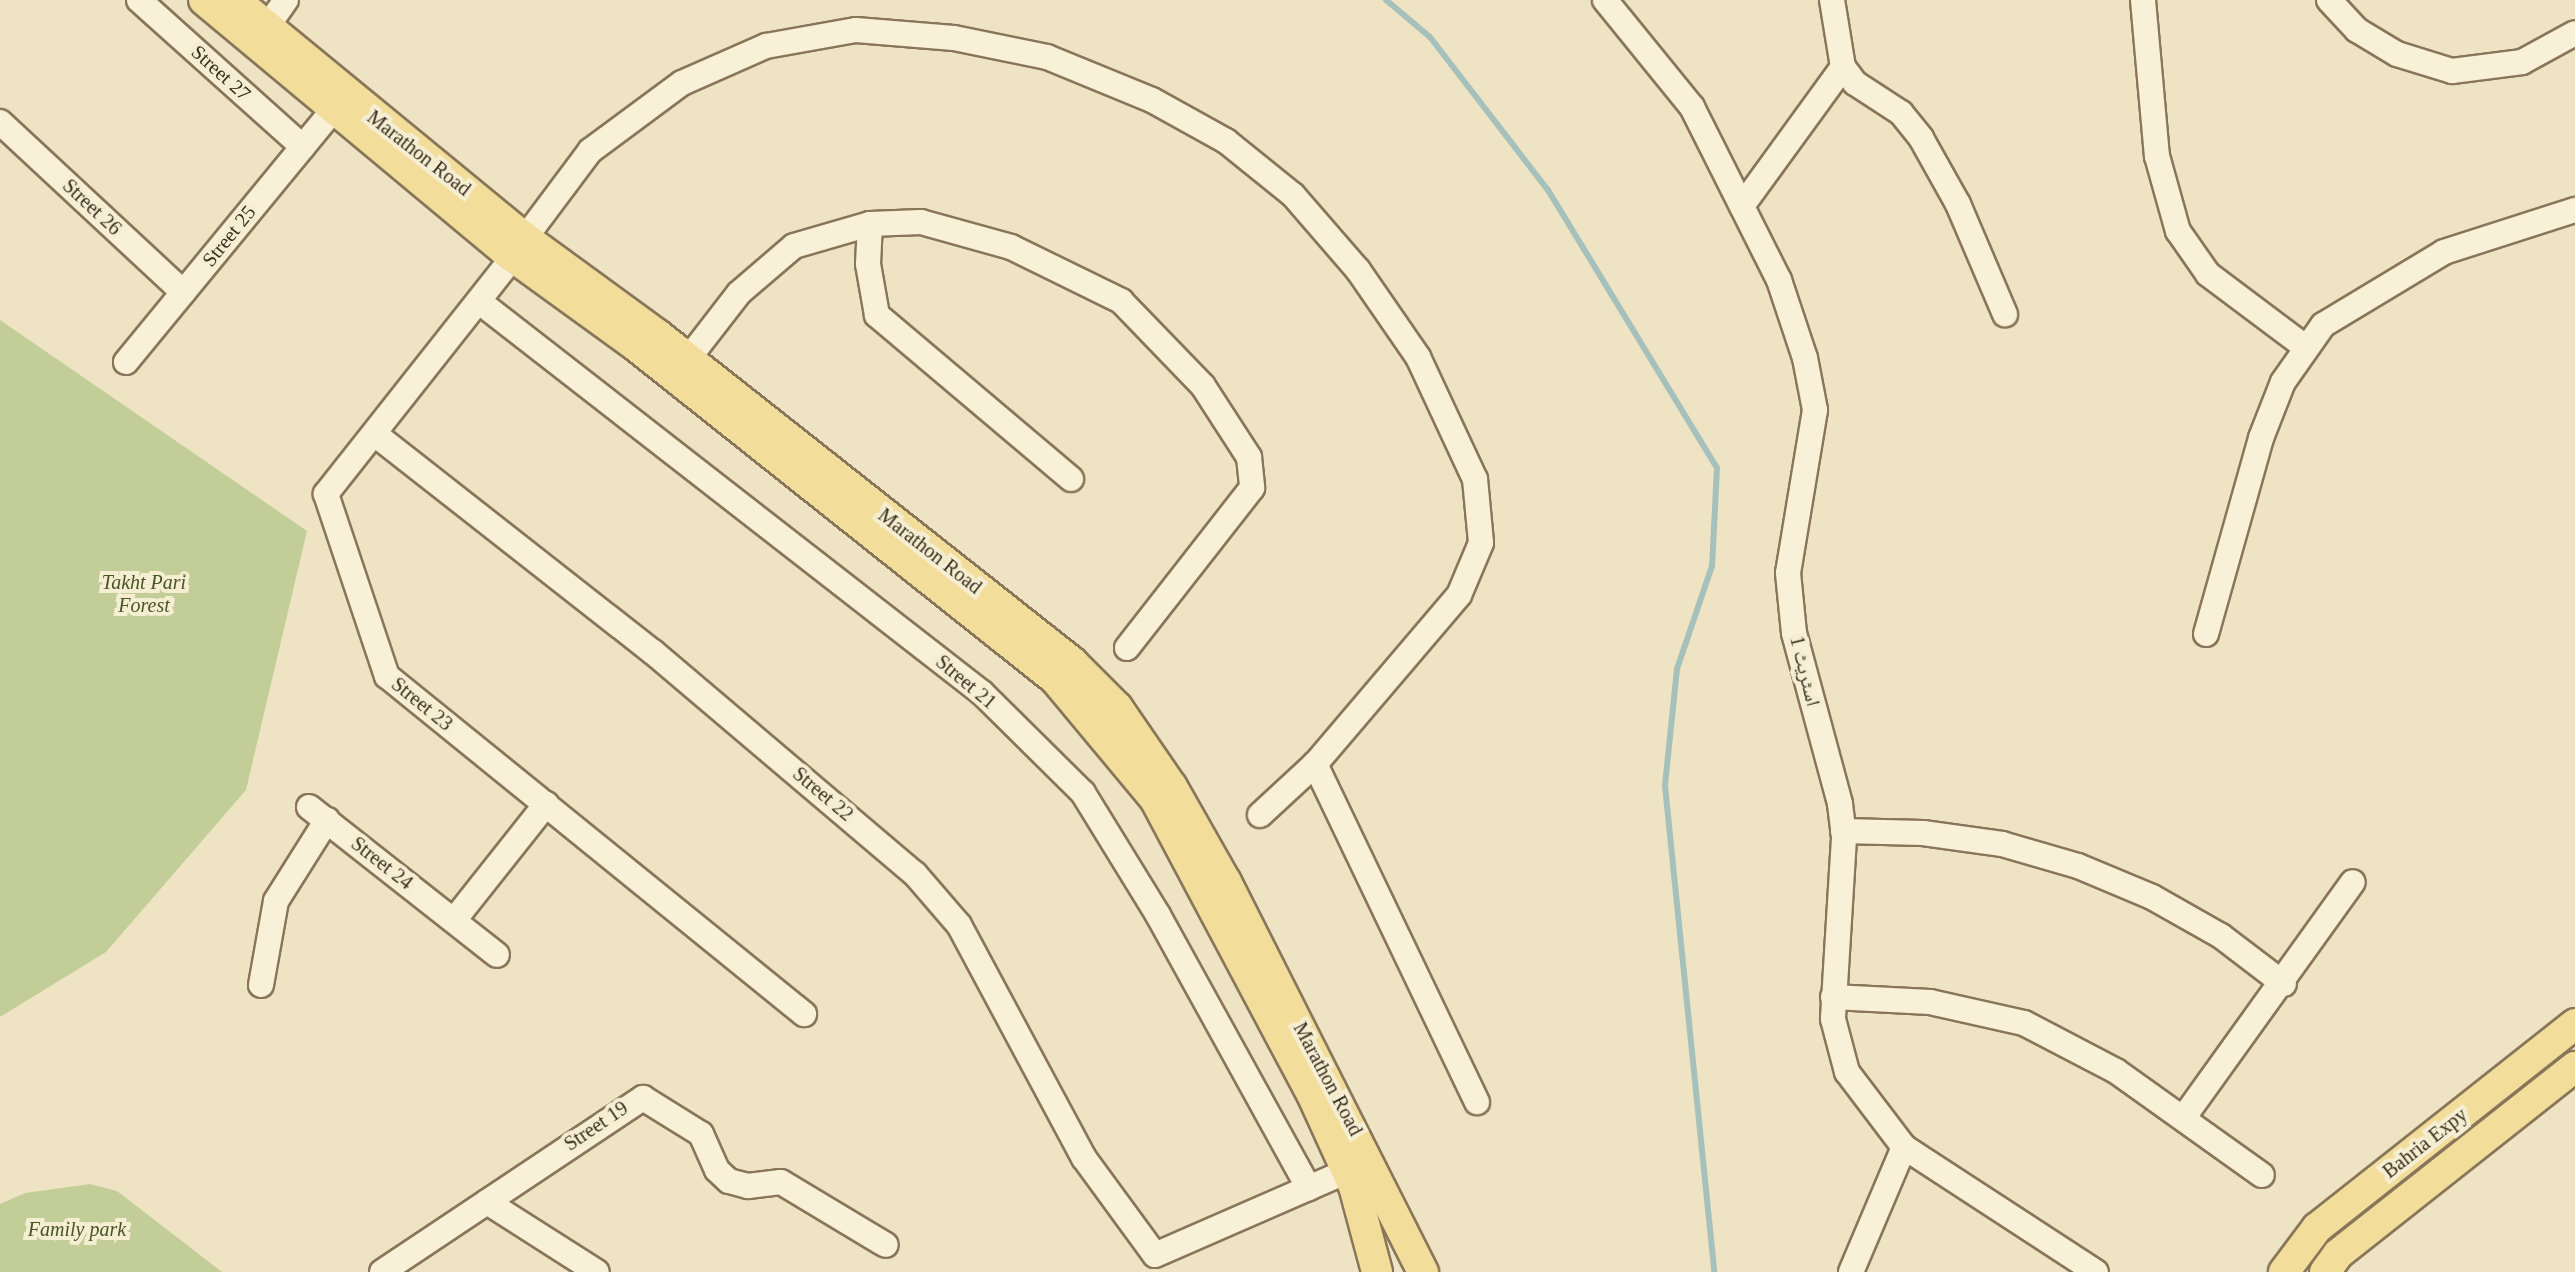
<!DOCTYPE html>
<html>
<head>
<meta charset="utf-8">
<style>
	body { margin:0 }
	#map { position:relative; width:2575px; height:1272px; overflow:hidden; background:#eee4c4; font-family:"Times New Roman","Noto Naskh Arabic",serif }
	div>[style] { position:absolute }
	[style*='--x'] { left:calc(var(--x)*1px); top:calc(var(--y)*1px); width:calc(var(--w)*1px); rotate:calc(var(--a)*1deg) }
	.green>* { inset:0; background:#c3cd97 }
	.stream>* { height:6px; margin:-3px; padding:0 3px; transform-origin:3px; border-radius:3px; background:#a6c1bb }
	.roads { filter:drop-shadow(2px 0 #89765a) drop-shadow(-2px 0 #89765a) drop-shadow(0 2px #89765a) drop-shadow(0 -2px #89765a) }
	.minor>* { height:24px; margin:-12px; padding:0 12px; transform-origin:12px; border-radius:12px; background:#f9f1d7 }
	.major>* { height:30px; margin:-15px; padding:0 15px; transform-origin:15px; border-radius:15px; background:#f2dd9b }
	span { translate:-50% -50%; white-space:nowrap; text-align:center; line-height:1.15; -webkit-text-stroke:8px #f6eed3; paint-order:stroke }
	.street-label { font-size:20px; color:#392d1e }
	.park-label { font-size:20px; color:#465525; font-style:italic }
</style>
</head>
<body>
<div id="map">
	<div class="green">
		<div style="clip-path:polygon(0 320px,307px 531px,246px 790px,106px 952px,0 1017px)"></div>
		<div style="clip-path:polygon(90px 1184px,117px 1191px,222px 1272px,0 1272px,0 1204px,25px 1193px)"></div>
	</div>
	<div class="stream">
		<div style="--x:1386;--y:0;--w:57;--a:40.1"></div>
		<div style="--x:1430;--y:37;--w:193;--a:52.4"></div>
		<div style="--x:1548;--y:190;--w:325;--a:58.7"></div>
		<div style="--x:1717;--y:468;--w:98;--a:92.9"></div>
		<div style="--x:1712;--y:566;--w:109;--a:108.8"></div>
		<div style="--x:1677;--y:669;--w:118;--a:95.9"></div>
		<div style="--x:1665;--y:786;--w:488;--a:84.2"></div>
	</div>
	<div class="roads">
		<div class="minor">
			<div style="--x:139;--y:0;--w:220;--a:41.9"></div>
			<div style="--x:1605;--y:0;--w:138;--a:50.9"></div>
			<div style="--x:1692;--y:107;--w:194;--a:63.3"></div>
			<div style="--x:1779;--y:280;--w:82;--a:71.6"></div>
			<div style="--x:1805;--y:358;--w:53;--a:79.1"></div>
			<div style="--x:1815;--y:410;--w:165;--a:99.4"></div>
			<div style="--x:1788;--y:573;--w:60;--a:84.3"></div>
			<div style="--x:1794;--y:633;--w:177;--a:74.9"></div>
			<div style="--x:1840;--y:804;--w:34;--a:83"></div>
			<div style="--x:1844;--y:838;--w:181;--a:93.5"></div>
			<div style="--x:1833;--y:1019;--w:55;--a:75.2"></div>
			<div style="--x:1847;--y:1072;--w:94;--a:52.8"></div>
			<div style="--x:1904;--y:1147;--w:229;--a:33.1"></div>
			<div style="--x:1832;--y:0;--w:68;--a:80.7"></div>
			<div style="--x:1843;--y:67;--w:20;--a:53"></div>
			<div style="--x:1855;--y:83;--w:55;--a:33.1"></div>
			<div style="--x:1901;--y:113;--w:32;--a:51"></div>
			<div style="--x:1921;--y:138;--w:76;--a:60.7"></div>
			<div style="--x:1958;--y:204;--w:120;--a:66.9"></div>
			<div style="--x:2143;--y:0;--w:157;--a:84.9"></div>
			<div style="--x:2157;--y:156;--w:78;--a:74.4"></div>
			<div style="--x:2178;--y:231;--w:52;--a:55.1"></div>
			<div style="--x:2208;--y:274;--w:120;--a:36.9"></div>
			<div style="--x:2329;--y:0;--w:41;--a:47"></div>
			<div style="--x:2357;--y:30;--w:47;--a:31"></div>
			<div style="--x:2397;--y:54;--w:58;--a:17.2"></div>
			<div style="--x:2452;--y:71;--w:71;--a:-7.3"></div>
			<div style="--x:2522;--y:62;--w:60;--a:-28.7"></div>
			<div style="--x:267;--y:27;--w:33;--a:-55"></div>
			<div style="--x:0;--y:122;--w:250;--a:42.9"></div>
			<div style="--x:1742;--y:206;--w:172;--a:-54"></div>
			<div style="--x:870;--y:224;--w:40;--a:92.9"></div>
			<div style="--x:868;--y:264;--w:52;--a:80"></div>
			<div style="--x:877;--y:315;--w:254;--a:40.2"></div>
			<div style="--x:525;--y:238;--w:109;--a:-53.2"></div>
			<div style="--x:590;--y:151;--w:114;--a:-36.5"></div>
			<div style="--x:682;--y:83;--w:92;--a:-23.8"></div>
			<div style="--x:766;--y:46;--w:91;--a:-10.1"></div>
			<div style="--x:856;--y:30;--w:98;--a:4.7"></div>
			<div style="--x:954;--y:38;--w:95;--a:11.5"></div>
			<div style="--x:1047;--y:57;--w:113;--a:22.3"></div>
			<div style="--x:1152;--y:100;--w:85;--a:29"></div>
			<div style="--x:1226;--y:141;--w:86;--a:38.9"></div>
			<div style="--x:1293;--y:195;--w:99;--a:49.1"></div>
			<div style="--x:1358;--y:270;--w:106;--a:55.4"></div>
			<div style="--x:1418;--y:357;--w:135;--a:65"></div>
			<div style="--x:1475;--y:479;--w:64;--a:84.6"></div>
			<div style="--x:1481;--y:543;--w:56;--a:112.9"></div>
			<div style="--x:1459;--y:595;--w:222;--a:130.4"></div>
			<div style="--x:1315;--y:764;--w:75;--a:137.2"></div>
			<div style="--x:513;--y:257;--w:302;--a:128.3"></div>
			<div style="--x:326;--y:494;--w:192;--a:71.5"></div>
			<div style="--x:387;--y:676;--w:537;--a:39.03"></div>
			<div style="--x:481;--y:303;--w:635;--a:37.9"></div>
			<div style="--x:982;--y:693;--w:142;--a:44.7"></div>
			<div style="--x:1083;--y:793;--w:143;--a:58.4"></div>
			<div style="--x:1158;--y:915;--w:312;--a:61.1"></div>
			<div style="--x:688;--y:359;--w:83;--a:-52.3"></div>
			<div style="--x:739;--y:293;--w:72;--a:-40.5"></div>
			<div style="--x:794;--y:246;--w:79;--a:-16.1"></div>
			<div style="--x:870;--y:224;--w:51;--a:-2.2"></div>
			<div style="--x:921;--y:222;--w:93;--a:15.5"></div>
			<div style="--x:1011;--y:247;--w:123;--a:26.1"></div>
			<div style="--x:1121;--y:301;--w:118;--a:46"></div>
			<div style="--x:1203;--y:386;--w:85;--a:57.1"></div>
			<div style="--x:1249;--y:457;--w:31;--a:84"></div>
			<div style="--x:1252;--y:488;--w:203;--a:128"></div>
			<div style="--x:126;--y:362;--w:326;--a:-50.6"></div>
			<div style="--x:376;--y:435;--w:352;--a:38.1"></div>
			<div style="--x:653;--y:652;--w:343;--a:40.3"></div>
			<div style="--x:915;--y:874;--w:67;--a:49.2"></div>
			<div style="--x:959;--y:925;--w:264;--a:61.8"></div>
			<div style="--x:1084;--y:1158;--w:120;--a:53.8"></div>
			<div style="--x:1155;--y:1255;--w:210;--a:-23.6"></div>
			<div style="--x:2206;--y:634;--w:204;--a:-74.3"></div>
			<div style="--x:2261;--y:438;--w:60;--a:-68.6"></div>
			<div style="--x:2283;--y:382;--w:70;--a:-54.9"></div>
			<div style="--x:2323;--y:325;--w:141;--a:-31.1"></div>
			<div style="--x:2444;--y:252;--w:138;--a:-17.8"></div>
			<div style="--x:1315;--y:764;--w:375;--a:64.4"></div>
			<div style="--x:309;--y:807;--w:239;--a:38.2"></div>
			<div style="--x:1843;--y:831;--w:80;--a:1.4"></div>
			<div style="--x:1923;--y:833;--w:80;--a:7.9"></div>
			<div style="--x:2002;--y:844;--w:79;--a:16.1"></div>
			<div style="--x:2078;--y:866;--w:80;--a:22.7"></div>
			<div style="--x:2152;--y:897;--w:79;--a:29.5"></div>
			<div style="--x:2221;--y:936;--w:79;--a:37.3"></div>
			<div style="--x:455;--y:919;--w:147;--a:-51.6"></div>
			<div style="--x:261;--y:985;--w:85;--a:-79.9"></div>
			<div style="--x:276;--y:901;--w:96;--a:-57.8"></div>
			<div style="--x:1833;--y:997;--w:97;--a:3"></div>
			<div style="--x:1930;--y:1002;--w:96;--a:12.6"></div>
			<div style="--x:2024;--y:1023;--w:104;--a:27.6"></div>
			<div style="--x:2116;--y:1071;--w:179;--a:35.5"></div>
			<div style="--x:2184;--y:1117;--w:289;--a:-54.3"></div>
			<div style="--x:487;--y:1202;--w:130;--a:32.5"></div>
			<div style="--x:382;--y:1272;--w:314;--a:-33.7"></div>
			<div style="--x:643;--y:1098;--w:68;--a:31.8"></div>
			<div style="--x:701;--y:1134;--w:39;--a:66"></div>
			<div style="--x:717;--y:1170;--w:16;--a:43"></div>
			<div style="--x:729;--y:1181;--w:20;--a:15"></div>
			<div style="--x:748;--y:1186;--w:33;--a:-7"></div>
			<div style="--x:781;--y:1182;--w:122;--a:31"></div>
			<div style="--x:1851;--y:1272;--w:136;--a:-67"></div>
		</div>
		<div class="major">
			<div style="--x:204;--y:0;--w:402;--a:39.8"></div>
			<div style="--x:513;--y:257;--w:152;--a:35.9"></div>
			<div style="--x:636;--y:346;--w:535;--a:38.48"></div>
			<div style="--x:1055;--y:679;--w:156;--a:50.2"></div>
			<div style="--x:1155;--y:799;--w:334;--a:62"></div>
			<div style="--x:1312;--y:1094;--w:101;--a:65.5"></div>
			<div style="--x:1354;--y:1186;--w:89;--a:75"></div>
			<div style="--x:235;--y:0;--w:375;--a:39.4"></div>
			<div style="--x:525;--y:238;--w:165;--a:36.1"></div>
			<div style="--x:658;--y:335;--w:528;--a:38.3"></div>
			<div style="--x:1072;--y:662;--w:64;--a:45"></div>
			<div style="--x:1117;--y:707;--w:97;--a:55.5"></div>
			<div style="--x:1172;--y:787;--w:109;--a:60.4"></div>
			<div style="--x:1226;--y:882;--w:437;--a:63.2"></div>
			<div style="--x:2284;--y:1272;--w:55;--a:-53.1"></div>
			<div style="--x:2317;--y:1228;--w:329;--a:-38.3"></div>
			<div style="--x:2325;--y:1272;--w:22;--a:-54"></div>
			<div style="--x:2338;--y:1254;--w:302;--a:-38.3"></div>
		</div>
	</div>
	<div class="street-label">
		<span style="left:221px;top:73px;rotate:42deg">Street 27</span>
		<span style="left:419px;top:153px;rotate:38deg">Marathon Road</span>
		<span style="left:92px;top:207px;rotate:43deg">Street 26</span>
		<span style="left:229px;top:236px;rotate:-51deg">Street 25</span>
		<span style="left:930px;top:551px;rotate:38deg">Marathon Road</span>
		<span style="left:1805px;top:671px;rotate:76deg">اسٹریٹ 1</span>
		<span style="left:966px;top:682px;rotate:40deg">Street 21</span>
		<span style="left:422px;top:704px;rotate:39deg">Street 23</span>
		<span style="left:823px;top:794px;rotate:40deg">Street 22</span>
		<span style="left:382px;top:863px;rotate:38deg">Street 24</span>
		<span style="left:1328px;top:1079px;rotate:62deg">Marathon Road</span>
		<span style="left:596px;top:1126px;rotate:-34deg">Street 19</span>
		<span style="left:2425px;top:1143px;rotate:-38deg">Bahria Expy</span>
	</div>
	<div class="park-label">
		<span style="left:144px;top:594px">Takht Pari<br>Forest</span>
		<span style="left:77px;top:1229px">Family park</span>
	</div>
</div>
</body>
</html>
